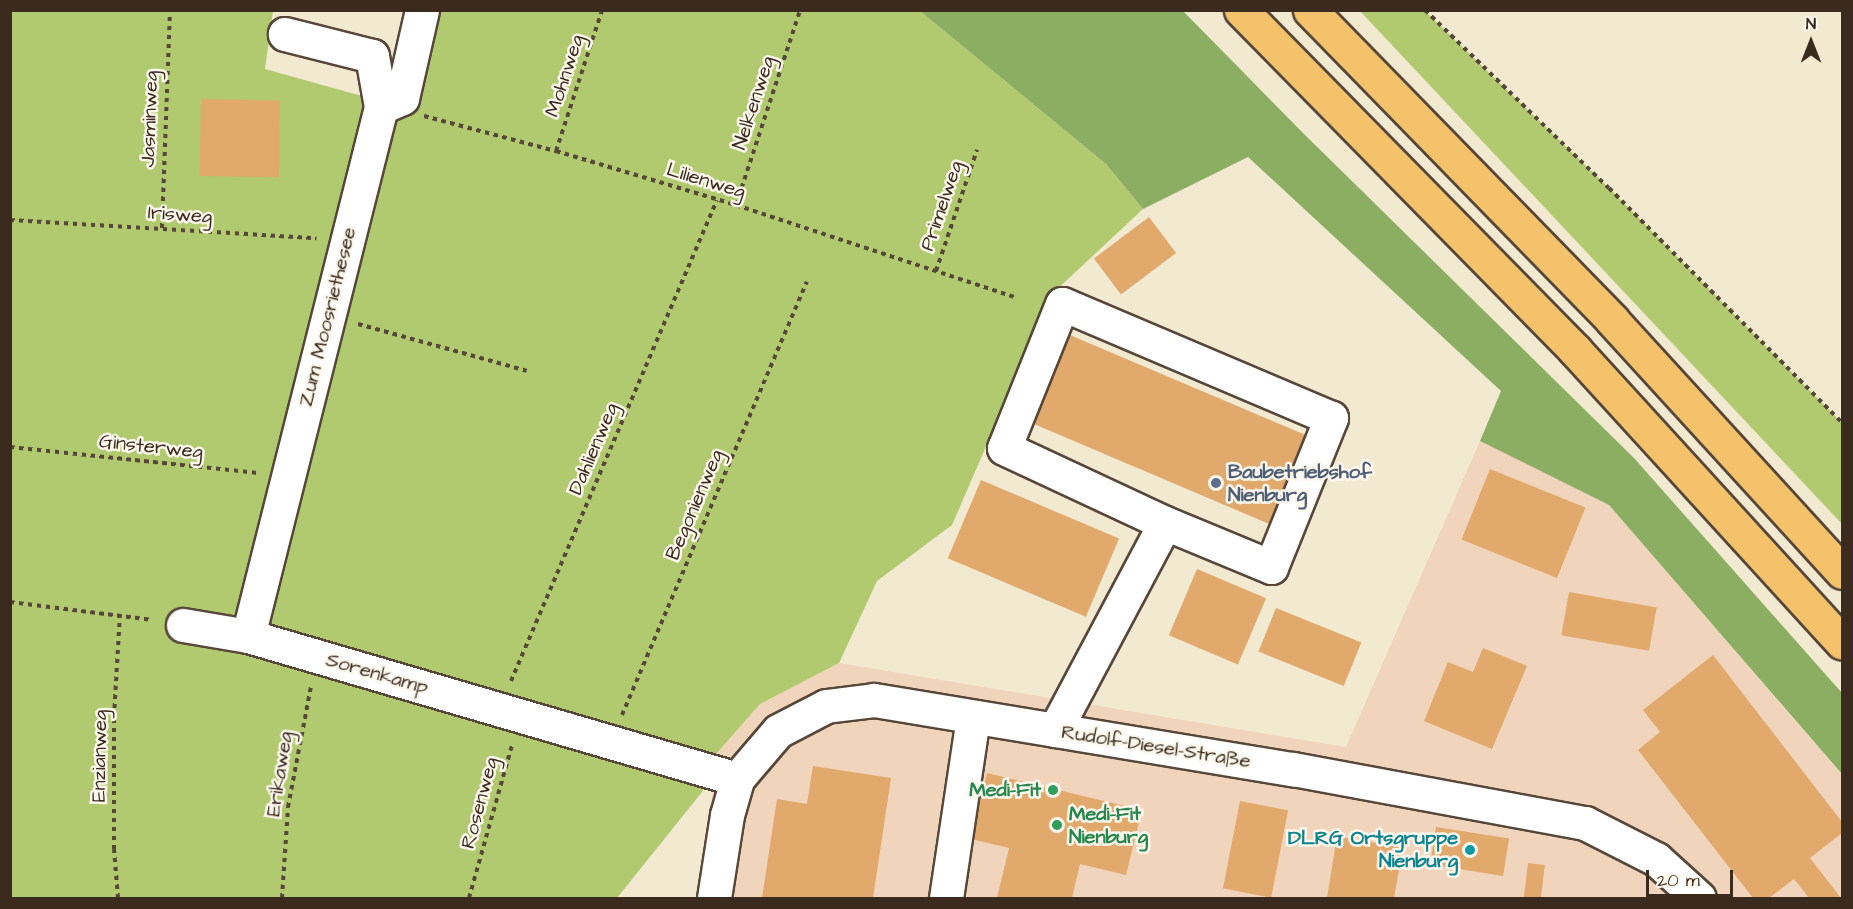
<!DOCTYPE html>
<html>
<head>
<meta charset="utf-8">
<style>
	body { margin:0 }
	#map { position:relative; width:1853px; height:909px; overflow:hidden; background:#f2e9d1; font-family:"Architects Daughter",sans-serif }
	div>[style] { position:absolute }
	[style*='--x'] { left:calc(var(--x)*1px); top:calc(var(--y)*1px); width:calc(var(--w)*1px); rotate:calc(var(--a)*1deg) }
	.built>* { inset:0; background:#f0d5bc }
	.green>* { inset:0; background:#b1ca70 }
	.forest>* { inset:0; background:#8cae62 }
	.building>* { inset:0; background:#e1a96b; transform-origin:0 0 }
	.path>* { height:4px; margin-top:-2px; transform-origin:0; background:repeating-linear-gradient(90deg,#564739 0 4.5px,transparent 0 9px) }
	.roads { filter:drop-shadow(2px 0 #564739) drop-shadow(-2px 0 #564739) drop-shadow(0 2px #564739) drop-shadow(0 -2px #564739) }
	.minor>* { height:33px; margin:-16.5px; padding:0 16.5px; transform-origin:16.5px; border-radius:16.5px; background:#fff }
	.highway>* { height:33px; margin:-16.5px; padding:0 16.5px; transform-origin:16.5px; border-radius:16.5px; background:#f3c26a }
	.dots>* { width:16px; height:16px; translate:-50% -50%; box-sizing:border-box; border:3px solid #fbf7ec; border-radius:50% }
	span { translate:-50% -50%; white-space:nowrap; text-align:center; line-height:1.15; -webkit-text-stroke:5px #fbf7ec; paint-order:stroke }
	.street-label { font-size:20px; color:#3b2a1e }
	.service-label { font-size:20px; color:#4e5e75; font-weight:700 }
	.left { translate:0 -50%; text-align:left }
	.leisure-label { font-size:20px; color:#27864d; font-weight:700 }
	.right { translate:-100% -50%; text-align:right }
	.culture-label { font-size:20px; color:#0d838f; font-weight:700 }
	.frame { position:absolute; inset:0; border:12px solid #3b2a1e; pointer-events:none }
	.north { position:absolute; left:1781px; top:12px; width:60px; height:60px; -webkit-text-stroke:4px #fbf7ec; paint-order:stroke; rotate:0deg; font-size:16px; font-weight:700; line-height:24px; text-align:center; color:#3b2a1e }
	.north::after { content:''; display:block; margin:auto; width:21px; height:27px; background:#3b2a1e; clip-path:polygon(50% 0,100% 100%,50% 72%,0 100%) }
	.scale { position:absolute; left:1646px; top:870px; width:87px; height:27px; box-sizing:border-box; border:3px solid #3b2a1e; border-top:0; padding-left:8px; font-size:18px; line-height:21px; white-space:nowrap; color:#3b2a1e; -webkit-text-stroke:4px #fbf7ec; paint-order:stroke }
</style>
</head>
<body>
<div id="map">
	<div class="built">
		<div style="clip-path:polygon(1480px 441px,1609px 505px,1842px 775px,1842px 898px,703px 898px,716px 754px,760px 704px,839px 663px,1346px 747px)"></div>
	</div>
	<div class="green">
		<div style="clip-path:polygon(10px 11px,273px 11px,265px 69px,362px 96px,392px 88px,407px 12px,399px 11px,920px 11px,1106px 164px,1143px 209px,1052px 294px,952px 525px,877px 581px,839px 663px,760px 704px,716px 754px,702px 792px,617px 898px,11px 898px)"></div>
		<div style="clip-path:polygon(1360px 11px,1425px 11px,1609px 188px,1842px 423px,1842px 524px)"></div>
	</div>
	<div class="forest">
		<div style="clip-path:polygon(920px 11px,1183px 11px,1304px 134px,1634px 458px,1842px 693px,1842px 774px,1609px 505px,1480px 441px,1501px 391px,1248px 157px,1143px 209px,1106px 164px)"></div>
	</div>
	<div class="building">
		<div style="left:201px;top:99px;width:79px;height:77px;rotate:1deg"></div>
		<div style="left:1149px;top:217px;width:45px;height:69px;rotate:53deg"></div>
		<div style="left:1065px;top:333px;width:262px;height:96px;rotate:23deg"></div>
		<div style="left:1490px;top:469px;width:103px;height:76px;rotate:22deg"></div>
		<div style="left:981px;top:480px;width:150px;height:85px;rotate:23deg"></div>
		<div style="left:1197px;top:569px;width:75px;height:72px;rotate:23deg"></div>
		<div style="left:1569px;top:592px;width:89px;height:44px;rotate:10deg"></div>
		<div style="left:1276px;top:608px;width:92px;height:47px;rotate:22deg"></div>
		<div style="clip-path:polygon(1483px 648px,1527px 666px,1492px 749px,1424px 721px,1448px 662px,1473px 672px)"></div>
		<div style="clip-path:polygon(1713px 655px,1842px 822px,1842px 833px,1810px 858px,1841px 898px,1809px 898px,1794px 879px,1769px 898px,1753px 898px,1638px 750px,1660px 732px,1643px 710px)"></div>
		<div style="clip-path:polygon(813px 766px,891px 778px,873px 898px,762px 898px,777px 799px,807px 804px)"></div>
		<div style="clip-path:polygon(987px 773px,1142px 810px,1126px 875px,1080px 864px,1072px 898px,997px 898px,1009px 848px,971px 839px)"></div>
		<div style="left:1240px;top:801px;width:49px;height:89px;rotate:11deg"></div>
		<div style="left:1436px;top:827px;width:74px;height:38px;rotate:9deg"></div>
		<div style="clip-path:polygon(1337px 836px,1403px 848px,1394px 898px,1327px 898px)"></div>
		<div style="left:1528px;top:863px;width:17px;height:35px;rotate:7deg"></div>
	</div>
	<div class="path">
		<div style="--x:1425;--y:10;--w:256;--a:44.1"></div>
		<div style="--x:1609;--y:188;--w:331;--a:45.2"></div>
		<div style="--x:424;--y:116;--w:137;--a:14.9"></div>
		<div style="--x:556;--y:151;--w:188;--a:16.7"></div>
		<div style="--x:736;--y:205;--w:296;--a:18.3"></div>
		<div style="--x:556;--y:151;--w:148;--a:-71.9"></div>
		<div style="--x:736;--y:205;--w:205;--a:-71.8"></div>
		<div style="--x:10;--y:220;--w:307;--a:3.4"></div>
		<div style="--x:162;--y:228;--w:218;--a:-87.9"></div>
		<div style="--x:936;--y:271;--w:128;--a:-71.3"></div>
		<div style="--x:358;--y:324;--w:175;--a:15.5"></div>
		<div style="--x:10;--y:447;--w:248;--a:6"></div>
		<div style="--x:10;--y:602;--w:144;--a:7.2"></div>
		<div style="--x:511;--y:681;--w:523;--a:-66.82"></div>
		<div style="--x:622;--y:715;--w:471;--a:-66.9"></div>
		<div style="--x:118;--y:898;--w:49;--a:-94.7"></div>
		<div style="--x:114;--y:849;--w:132;--a:-90"></div>
		<div style="--x:114;--y:717;--w:103;--a:-86.7"></div>
		<div style="--x:282;--y:898;--w:91;--a:-86.2"></div>
		<div style="--x:288;--y:807;--w:123;--a:-79.2"></div>
		<div style="--x:469;--y:898;--w:159;--a:-74.3"></div>
	</div>
	<div class="roads">
		<div class="minor">
			<div style="--x:381;--y:107;--w:23;--a:-23"></div>
			<div style="--x:402;--y:98;--w:90;--a:-77.2"></div>
			<div style="--x:183;--y:625;--w:66;--a:9.6"></div>
			<div style="--x:248;--y:636;--w:509;--a:16.3"></div>
			<div style="--x:248;--y:636;--w:545;--a:-75.89"></div>
			<div style="--x:381;--y:107;--w:52;--a:-100"></div>
			<div style="--x:372;--y:56;--w:90;--a:-165.8"></div>
			<div style="--x:1055;--y:730;--w:234;--a:-62"></div>
			<div style="--x:1165;--y:523;--w:115;--a:22.5"></div>
			<div style="--x:1271;--y:567;--w:161;--a:-68.1"></div>
			<div style="--x:1331;--y:418;--w:292;--a:-157"></div>
			<div style="--x:1062;--y:304;--w:155;--a:111.9"></div>
			<div style="--x:1004;--y:448;--w:178;--a:25"></div>
			<div style="--x:714;--y:898;--w:84;--a:-81.1"></div>
			<div style="--x:727;--y:815;--w:37;--a:-74"></div>
			<div style="--x:737;--y:779;--w:63;--a:-49.5"></div>
			<div style="--x:778;--y:731;--w:54;--a:-27.5"></div>
			<div style="--x:826;--y:706;--w:48;--a:-7.1"></div>
			<div style="--x:874;--y:700;--w:425;--a:9.4"></div>
			<div style="--x:1293;--y:769;--w:297;--a:10.5"></div>
			<div style="--x:1585;--y:823;--w:80;--a:26.9"></div>
			<div style="--x:1656;--y:859;--w:58;--a:42.2"></div>
			<div style="--x:946;--y:898;--w:183;--a:-81.5"></div>
		</div>
		<div class="highway">
			<div style="--x:1241;--y:10;--w:477;--a:45.5"></div>
			<div style="--x:1575;--y:350;--w:396;--a:47.6"></div>
			<div style="--x:1310;--y:10;--w:433;--a:45.7"></div>
			<div style="--x:1612;--y:320;--w:341;--a:47.6"></div>
		</div>
	</div>
	<div class="dots">
		<div style="left:1216px;top:483px;background:#5c6f8a"></div>
		<div style="left:1053px;top:790px;background:#2e9e5b"></div>
		<div style="left:1057px;top:825px;background:#2e9e5b"></div>
		<div style="left:1470px;top:850px;background:#0f9aa8"></div>
	</div>
	<div class="street-label">
		<span style="left:565px;top:76px;rotate:-72deg">Mohnweg</span>
		<span style="left:754px;top:103px;rotate:-72deg">Nelkenweg</span>
		<span style="left:150px;top:119px;rotate:-88deg">Jasminweg</span>
		<span style="left:706px;top:181px;rotate:17deg">Lilienweg</span>
		<span style="left:942px;top:206px;rotate:-71deg">Primelweg</span>
		<span style="left:180px;top:215px;rotate:4deg">Irisweg</span>
		<span style="left:328px;top:317px;rotate:-76deg">Zum Moosriethesee</span>
		<span style="left:151px;top:447px;rotate:6deg">Ginsterweg</span>
		<span style="left:594px;top:449px;rotate:-67deg">Dahlienweg</span>
		<span style="left:695px;top:505px;rotate:-67deg">Begonienweg</span>
		<span style="left:377px;top:674px;rotate:16deg">Sorenkamp</span>
		<span style="left:1156px;top:747px;rotate:9deg">Rudolf-Diesel-Straße</span>
		<span style="left:100px;top:756px;rotate:-89deg">Enzianweg</span>
		<span style="left:280px;top:774px;rotate:-81deg">Erikaweg</span>
		<span style="left:480px;top:803px;rotate:-75deg">Rosenweg</span>
	</div>
	<div class="service-label">
		<span class="left" style="left:1228px;top:484px">Baubetriebshof<br>Nienburg</span>
	</div>
	<div class="leisure-label">
		<span class="right" style="left:1041px;top:790px">Medi-Fit</span>
		<span class="left" style="left:1069px;top:826px">Medi-Fit<br>Nienburg</span>
	</div>
	<div class="culture-label">
		<span class="right" style="left:1458px;top:850px">DLRG Ortsgruppe<br>Nienburg</span>
	</div>
	<div class="frame"></div>
	<div class="north">N</div>
	<div class="scale">20 m</div>
</div>
</body>
</html>
